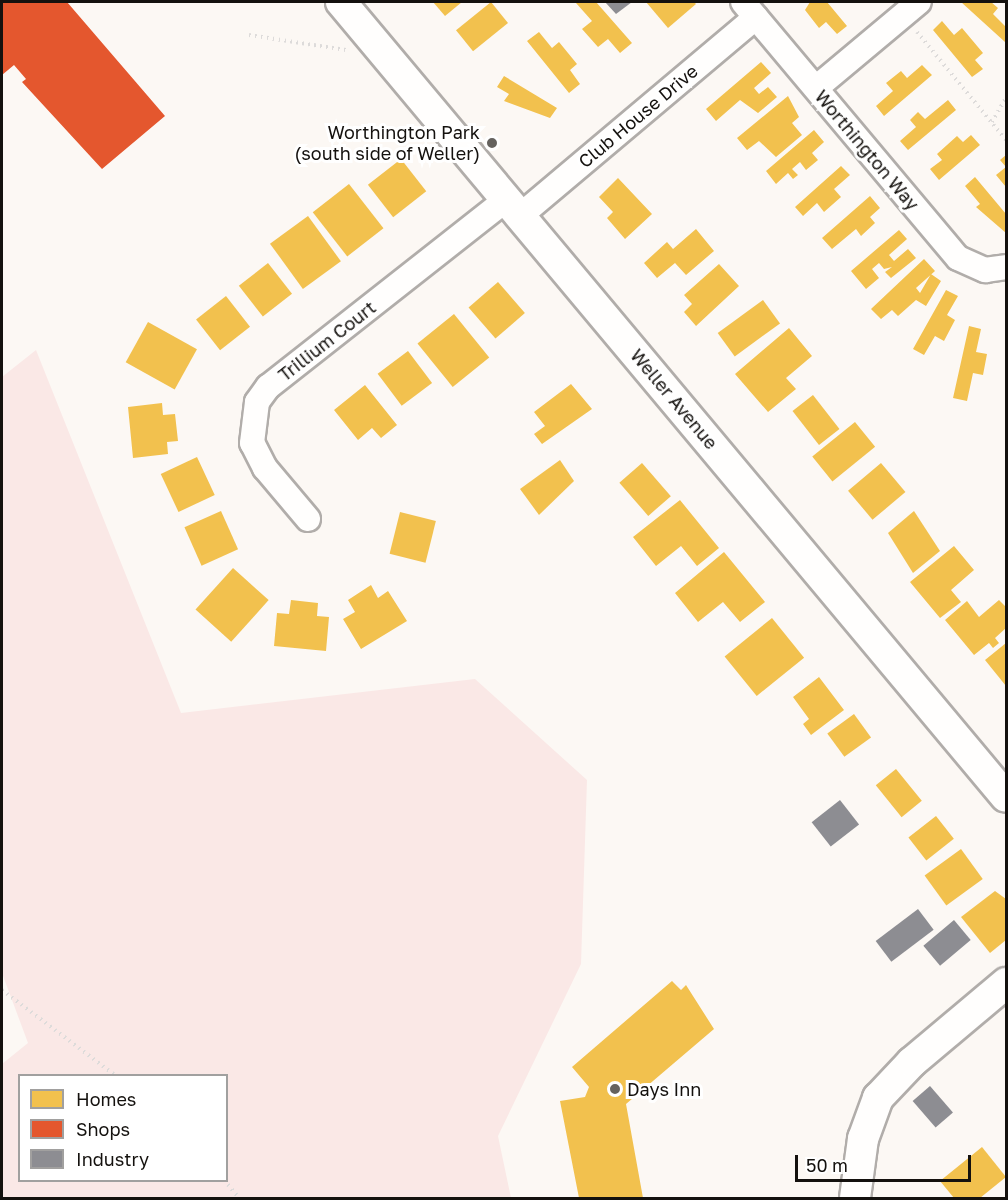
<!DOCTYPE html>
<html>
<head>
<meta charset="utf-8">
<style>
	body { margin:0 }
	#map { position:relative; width:1008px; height:1200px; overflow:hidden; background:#fcf8f4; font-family:"Golos Text",sans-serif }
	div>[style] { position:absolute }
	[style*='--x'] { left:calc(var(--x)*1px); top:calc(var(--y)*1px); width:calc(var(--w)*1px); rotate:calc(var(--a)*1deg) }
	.green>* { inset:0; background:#fae8e6 }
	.homes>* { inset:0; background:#f2c14e; transform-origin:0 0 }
	.shops>* { inset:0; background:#e4572e }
	.industry>* { inset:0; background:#8d8d92; transform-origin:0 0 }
	.path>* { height:4px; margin-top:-2px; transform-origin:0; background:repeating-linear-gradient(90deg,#dddbda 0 1.5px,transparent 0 6px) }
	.roads { filter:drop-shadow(2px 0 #b1adaa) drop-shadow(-2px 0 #b1adaa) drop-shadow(0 2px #b1adaa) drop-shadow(0 -2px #b1adaa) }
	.minor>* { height:24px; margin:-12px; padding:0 12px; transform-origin:12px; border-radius:12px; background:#fffefd }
	.tertiary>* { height:30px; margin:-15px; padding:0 15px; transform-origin:15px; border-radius:15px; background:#fffefd }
	.dots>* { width:16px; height:16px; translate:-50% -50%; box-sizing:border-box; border:3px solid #fff; border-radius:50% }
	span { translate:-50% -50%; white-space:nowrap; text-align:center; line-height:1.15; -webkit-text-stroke:6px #fff; paint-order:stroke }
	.street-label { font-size:18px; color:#14110e }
	.poi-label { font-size:18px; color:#14110e }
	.right { translate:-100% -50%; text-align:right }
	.left { translate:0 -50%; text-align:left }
	.frame { position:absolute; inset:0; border:3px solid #14110e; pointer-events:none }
	.legend { position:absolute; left:18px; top:1074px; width:210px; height:108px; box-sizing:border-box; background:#fff; border:2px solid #a1a09f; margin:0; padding:8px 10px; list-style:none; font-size:18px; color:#14110e }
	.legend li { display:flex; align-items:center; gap:12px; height:30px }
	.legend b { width:30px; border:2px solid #a1a09f }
	.scale { position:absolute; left:795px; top:1155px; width:176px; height:27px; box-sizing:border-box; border:3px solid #14110e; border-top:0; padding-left:8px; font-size:18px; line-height:21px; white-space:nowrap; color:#14110e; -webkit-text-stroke:4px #fff; paint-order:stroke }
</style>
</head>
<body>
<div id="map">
	<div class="green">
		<div style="clip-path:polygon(evenodd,36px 350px,181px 713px,475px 679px,587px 780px,581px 964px,498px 1136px,511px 1198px,2px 1198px,2px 1064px,28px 1043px,2px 973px,2px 377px,36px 350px,20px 1076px,226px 1076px,226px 1180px,20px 1180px,20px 1076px)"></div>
	</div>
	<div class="homes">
		<div style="clip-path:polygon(433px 2px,462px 2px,445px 16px)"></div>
		<div style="left:491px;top:2px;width:27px;height:45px;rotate:51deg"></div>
		<div style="clip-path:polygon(596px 2px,632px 43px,620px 53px,608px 39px,598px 47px,582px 29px,592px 21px,576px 3px)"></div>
		<div style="clip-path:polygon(646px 2px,694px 2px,696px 4px,668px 28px)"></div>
		<div style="clip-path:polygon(810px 2px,827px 2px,847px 26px,837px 34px,826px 22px,819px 28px,805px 10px)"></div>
		<div style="clip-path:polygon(961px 2px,991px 2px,998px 8px,993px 14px,1006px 27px,1005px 42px)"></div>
		<div style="clip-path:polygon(942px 21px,954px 35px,962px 28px,983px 53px,975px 60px,983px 69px,972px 77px,933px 30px)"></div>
		<div style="clip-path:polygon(539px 32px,552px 48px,559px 42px,577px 64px,570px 70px,580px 84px,569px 93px,527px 41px)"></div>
		<div style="clip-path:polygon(761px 62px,771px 73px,754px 88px,759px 94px,768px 87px,777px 97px,758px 113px,740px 100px,716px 121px,706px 109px)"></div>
		<div style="clip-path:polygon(922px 65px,932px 75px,884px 116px,876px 106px,893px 91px,886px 83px,901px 71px,907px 78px)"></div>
		<div style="clip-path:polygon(504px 76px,557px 108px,550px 118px,504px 101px,509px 94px,497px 87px)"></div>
		<div style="clip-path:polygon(788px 96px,799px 117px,792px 123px,802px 135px,776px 157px,759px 141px,747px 150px,737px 138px)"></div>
		<div style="clip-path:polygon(948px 100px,956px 110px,908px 150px,900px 141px,916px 127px,910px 120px,918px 112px,925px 119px)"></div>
		<div style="clip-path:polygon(814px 130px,824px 142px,812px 153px,818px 160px,806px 170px,800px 162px,792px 169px,798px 175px,793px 179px,788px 173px,776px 184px,766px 171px)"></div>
		<div style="clip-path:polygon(971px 135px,980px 145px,939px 180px,930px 169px,942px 160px,937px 154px,957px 136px,963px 142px)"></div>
		<div style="clip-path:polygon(1006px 155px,1006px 187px,996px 175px,1006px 167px,1000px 160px)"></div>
		<div style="left:401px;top:159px;width:41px;height:42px;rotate:52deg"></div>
		<div style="clip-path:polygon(841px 166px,850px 175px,834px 189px,841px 197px,824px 212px,817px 203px,803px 216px,795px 207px)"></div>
		<div style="clip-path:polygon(975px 177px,1006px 214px,1006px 233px,976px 207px,980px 204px,965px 186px)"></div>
		<div style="clip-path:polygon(618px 178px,652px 214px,625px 239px,607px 218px,613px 212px,599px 197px)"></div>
		<div style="left:349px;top:184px;width:56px;height:46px;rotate:52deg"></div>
		<div style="clip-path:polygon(870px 196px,880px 208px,870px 217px,875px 223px,861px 236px,856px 229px,832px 249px,822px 238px)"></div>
		<div style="left:308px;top:216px;width:56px;height:47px;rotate:54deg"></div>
		<div style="clip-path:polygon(696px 229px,714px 251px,686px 275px,675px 263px,657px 278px,644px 263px,667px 242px,673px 249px)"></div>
		<div style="clip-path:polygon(899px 230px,907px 239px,889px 255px,894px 261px,908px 249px,916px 258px,891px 278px,885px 272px,892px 267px,884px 269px,879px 263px,872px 269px,879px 278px,866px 289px,851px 271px)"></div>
		<div style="clip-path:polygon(924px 259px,935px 271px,916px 288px,920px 293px,931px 274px,941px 281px,926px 306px,916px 300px,898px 316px,892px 310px,881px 319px,871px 309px)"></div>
		<div style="left:268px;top:263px;width:39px;height:37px;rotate:52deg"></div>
		<div style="clip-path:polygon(719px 264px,739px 286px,696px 326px,684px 312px,692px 304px,684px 295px)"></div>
		<div style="left:498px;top:282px;width:41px;height:39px;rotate:49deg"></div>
		<div style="clip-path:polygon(946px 290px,958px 296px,947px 315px,955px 320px,944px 341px,935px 336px,924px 355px,913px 349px)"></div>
		<div style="left:226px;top:296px;width:39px;height:38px;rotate:52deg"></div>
		<div style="left:763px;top:300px;width:29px;height:56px;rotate:54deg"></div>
		<div style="left:454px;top:314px;width:56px;height:47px;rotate:51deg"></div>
		<div style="left:148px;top:322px;width:56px;height:46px;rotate:29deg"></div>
		<div style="clip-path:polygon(969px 326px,981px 329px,976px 352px,987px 354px,983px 375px,973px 373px,967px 401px,953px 398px)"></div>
		<div style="clip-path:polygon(789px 328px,812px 356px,786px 378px,796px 389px,768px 412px,735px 374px)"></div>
		<div style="left:408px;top:351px;width:40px;height:38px;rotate:53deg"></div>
		<div style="clip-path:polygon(571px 384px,592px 409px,542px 444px,534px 434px,545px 426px,534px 412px)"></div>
		<div style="clip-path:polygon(365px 385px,397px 425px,381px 438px,372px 428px,358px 440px,334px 410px)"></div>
		<div style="left:813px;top:395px;width:43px;height:26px;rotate:52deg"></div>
		<div style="clip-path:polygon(162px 403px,163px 415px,175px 414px,178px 441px,167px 442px,168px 454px,133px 458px,128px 407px)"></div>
		<div style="left:855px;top:422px;width:32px;height:55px;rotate:51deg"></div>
		<div style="left:197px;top:457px;width:42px;height:40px;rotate:65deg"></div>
		<div style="clip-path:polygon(560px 460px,574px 481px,539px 515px,520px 489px)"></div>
		<div style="left:642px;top:463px;width:44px;height:30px;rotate:49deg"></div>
		<div style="left:881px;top:463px;width:38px;height:43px;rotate:50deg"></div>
		<div style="clip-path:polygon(680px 500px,719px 548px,697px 566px,681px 546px,656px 566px,633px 537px)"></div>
		<div style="left:221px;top:511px;width:42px;height:40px;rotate:66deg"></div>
		<div style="clip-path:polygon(914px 511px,940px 551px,913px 573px,888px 533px)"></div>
		<div style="left:400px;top:512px;width:37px;height:43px;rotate:14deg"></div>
		<div style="clip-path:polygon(954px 546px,974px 570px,951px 590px,961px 602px,940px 618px,910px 582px)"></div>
		<div style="clip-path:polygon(724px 552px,765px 602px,740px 622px,723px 602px,698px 622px,675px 593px)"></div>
		<div style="left:233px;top:568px;width:48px;height:56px;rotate:42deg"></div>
		<div style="clip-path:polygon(371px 585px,378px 598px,388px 591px,407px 621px,361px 649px,343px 619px,355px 612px,348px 600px)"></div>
		<div style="clip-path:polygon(291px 600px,318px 603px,317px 616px,329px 617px,326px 651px,274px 646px,277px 613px,289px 614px)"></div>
		<div style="clip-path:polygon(999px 600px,1006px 607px,1006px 628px,995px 638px,999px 643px,993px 648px,989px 643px,974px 655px,945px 620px,967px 601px,979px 617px)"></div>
		<div style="left:772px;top:618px;width:51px;height:61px;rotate:51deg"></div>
		<div style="clip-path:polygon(1006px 643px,1006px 686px,985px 660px)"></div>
		<div style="clip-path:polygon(819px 677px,844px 710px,811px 735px,803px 724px,809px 719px,793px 697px)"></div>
		<div style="left:854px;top:714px;width:29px;height:33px;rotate:54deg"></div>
		<div style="left:896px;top:769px;width:41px;height:26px;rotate:51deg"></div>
		<div style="left:936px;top:816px;width:29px;height:35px;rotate:52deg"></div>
		<div style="left:961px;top:849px;width:37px;height:45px;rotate:54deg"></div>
		<div style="clip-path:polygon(995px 891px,1006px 899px,1006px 940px,990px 953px,961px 917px)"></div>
		<div style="clip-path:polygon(672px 981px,681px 990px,686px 985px,714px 1029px,626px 1104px,643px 1198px,579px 1198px,560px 1101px,585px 1097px,589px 1087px,572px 1067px)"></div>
		<div style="clip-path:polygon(982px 1147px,1006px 1177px,980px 1198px,954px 1198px,940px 1181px)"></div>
	</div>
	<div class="shops">
		<div style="clip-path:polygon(2px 2px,67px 2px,165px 116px,102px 169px,22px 82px,26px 79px,14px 65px,2px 75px)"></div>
	</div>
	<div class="industry">
		<div style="clip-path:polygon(605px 2px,632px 2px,616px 14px)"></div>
		<div style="left:840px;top:800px;width:31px;height:36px;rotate:52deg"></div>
		<div style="left:918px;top:909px;width:26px;height:53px;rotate:53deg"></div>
		<div style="left:954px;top:920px;width:26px;height:40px;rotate:50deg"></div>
		<div style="left:930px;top:1086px;width:35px;height:23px;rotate:49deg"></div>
	</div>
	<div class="path">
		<div style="--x:917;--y:32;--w:140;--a:50.5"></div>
		<div style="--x:249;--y:35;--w:98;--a:8.8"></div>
		<div style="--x:992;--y:122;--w:28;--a:-60"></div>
		<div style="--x:2;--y:990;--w:143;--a:37"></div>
		<div style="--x:224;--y:1180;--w:23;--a:50"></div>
	</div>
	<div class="roads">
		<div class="minor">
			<div style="--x:743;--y:2;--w:334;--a:50"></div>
			<div style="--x:958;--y:258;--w:30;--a:24"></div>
			<div style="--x:985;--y:270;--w:21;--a:-8"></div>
			<div style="--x:816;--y:88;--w:134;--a:-39.9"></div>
			<div style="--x:521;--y:215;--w:307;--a:-40.1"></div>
			<div style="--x:308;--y:519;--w:67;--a:-130.1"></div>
			<div style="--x:265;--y:468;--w:28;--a:-117"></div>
			<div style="--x:252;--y:443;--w:41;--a:-83"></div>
			<div style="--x:257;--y:402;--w:19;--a:-54"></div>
			<div style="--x:268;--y:387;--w:304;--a:-38.2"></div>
		</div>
		<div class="tertiary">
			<div style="--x:341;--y:2;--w:1036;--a:50.09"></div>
			<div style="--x:855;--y:1198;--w:60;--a:-82.3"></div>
			<div style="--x:863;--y:1139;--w:44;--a:-69.9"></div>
			<div style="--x:878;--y:1098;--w:50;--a:-46.6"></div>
			<div style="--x:912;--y:1062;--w:123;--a:-40"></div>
		</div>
	</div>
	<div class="dots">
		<div style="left:492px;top:143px;background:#65625e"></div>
		<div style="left:615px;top:1089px;background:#65625e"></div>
	</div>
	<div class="street-label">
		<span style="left:638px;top:116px;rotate:-40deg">Club House Drive</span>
		<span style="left:867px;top:150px;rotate:50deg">Worthington Way</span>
		<span style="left:327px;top:341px;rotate:-38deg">Trillium Court</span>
		<span style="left:674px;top:399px;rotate:50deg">Weller Avenue</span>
	</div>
	<div class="poi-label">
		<span class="right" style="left:480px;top:143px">Worthington Park<br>(south side of Weller)</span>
		<span class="left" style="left:627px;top:1089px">Days Inn</span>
	</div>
	<div class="frame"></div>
	<ul class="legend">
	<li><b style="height:16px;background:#f2c14e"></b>Homes</li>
	<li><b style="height:16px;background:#e4572e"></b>Shops</li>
	<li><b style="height:16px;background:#8d8d92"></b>Industry</li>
	</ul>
	<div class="scale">50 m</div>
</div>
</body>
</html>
